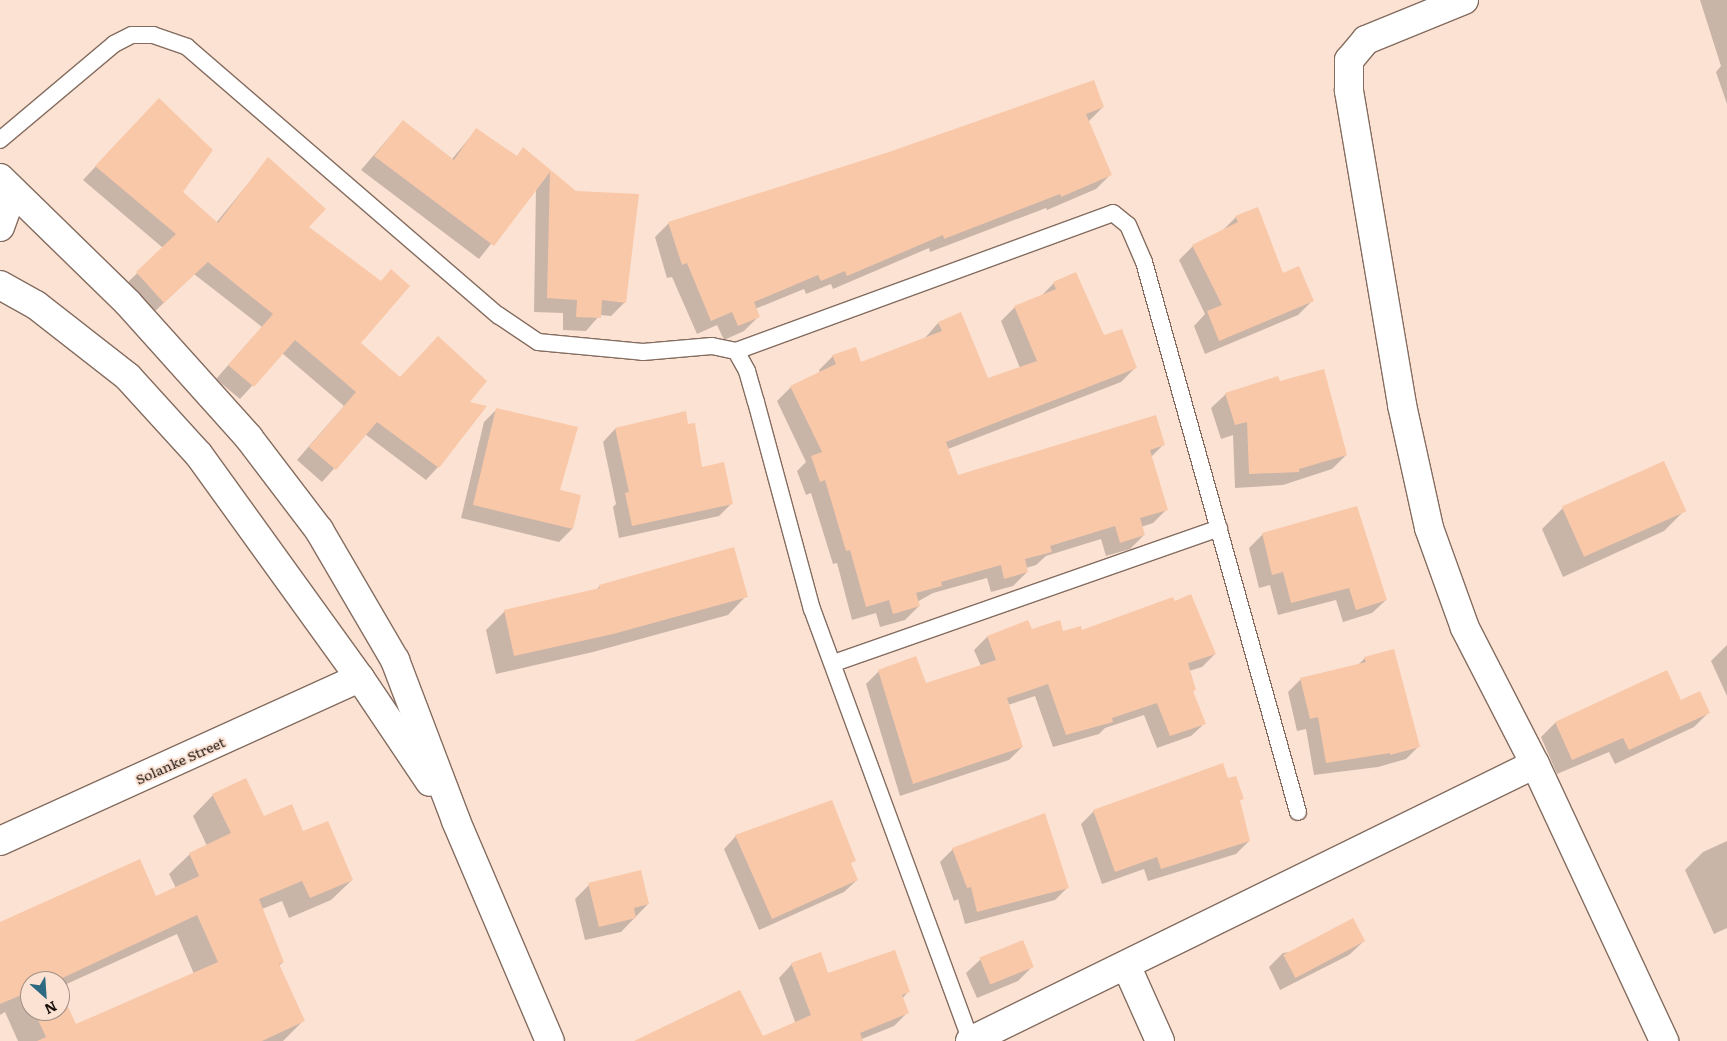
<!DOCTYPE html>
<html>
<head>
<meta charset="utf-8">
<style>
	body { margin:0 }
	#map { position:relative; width:1727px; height:1041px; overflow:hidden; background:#fce2d3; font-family:Literata,serif }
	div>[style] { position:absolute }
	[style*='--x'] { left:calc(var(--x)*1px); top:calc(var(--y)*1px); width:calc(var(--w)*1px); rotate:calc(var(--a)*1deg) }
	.shadow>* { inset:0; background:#0003 }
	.building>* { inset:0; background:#f9c8a9; transform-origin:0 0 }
	.roads { filter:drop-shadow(1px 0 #846d60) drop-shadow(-1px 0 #846d60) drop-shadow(0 1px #846d60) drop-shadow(0 -1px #846d60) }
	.service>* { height:16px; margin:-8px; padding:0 8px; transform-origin:8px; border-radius:8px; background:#fff }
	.minor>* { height:28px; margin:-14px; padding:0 14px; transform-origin:14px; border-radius:14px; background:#fff }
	span { translate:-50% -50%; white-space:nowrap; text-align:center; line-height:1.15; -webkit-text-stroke:4px #fce2d3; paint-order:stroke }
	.street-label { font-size:14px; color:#1b120d }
	.north { position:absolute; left:20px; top:971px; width:50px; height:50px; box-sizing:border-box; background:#fce2d3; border:1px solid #a28f84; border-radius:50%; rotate:154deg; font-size:14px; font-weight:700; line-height:20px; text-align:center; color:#1b120d }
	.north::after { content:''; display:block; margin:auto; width:18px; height:22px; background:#2d6981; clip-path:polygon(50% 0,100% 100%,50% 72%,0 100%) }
</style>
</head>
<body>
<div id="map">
	<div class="shadow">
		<div style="clip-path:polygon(1700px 0,1727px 0,1727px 104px,1716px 72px,1721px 66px)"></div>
		<div style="clip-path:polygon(1103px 107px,1088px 122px,1110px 175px,1096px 189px,1047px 210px,1046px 208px,930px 252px,929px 248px,833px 289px,831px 284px,806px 294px,804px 289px,755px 309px,758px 317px,744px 331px,724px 340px,717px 325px,697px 334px,672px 277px,667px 278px,655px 237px,669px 223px)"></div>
		<div style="clip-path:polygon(146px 113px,181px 193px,216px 223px,268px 159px,307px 227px,360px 343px,399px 378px,468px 403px,438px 467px,426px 480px,365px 434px,322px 482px,297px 460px,344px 406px,282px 353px,240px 399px,216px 379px,262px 327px,194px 274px,151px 315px,124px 286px,163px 248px,83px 180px)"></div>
		<div style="clip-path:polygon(403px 121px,452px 159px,476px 130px,516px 157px,523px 149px,576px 192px,625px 302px,611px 316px,600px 315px,586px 331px,563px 330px,563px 313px,534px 312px,536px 187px,479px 259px,361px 170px)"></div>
		<div style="clip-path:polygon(1236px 217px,1282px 275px,1312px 301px,1298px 315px,1205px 354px,1194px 326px,1205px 314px,1179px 260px,1193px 246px,1222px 231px)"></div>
		<div style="clip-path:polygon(1054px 283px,1135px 368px,1121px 382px,948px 449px,957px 476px,1163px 445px,1151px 457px,1167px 509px,1153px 523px,1141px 527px,1144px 535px,1130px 549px,1106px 556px,1101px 539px,1046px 556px,1036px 565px,1026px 568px,1027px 572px,1013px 586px,991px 592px,987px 578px,933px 593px,917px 602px,919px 606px,905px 620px,880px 627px,876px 613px,852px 620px,837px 563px,833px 564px,811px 493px,806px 495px,797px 471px,806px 462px,777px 401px,791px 387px,820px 373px,819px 370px,833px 356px,860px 364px,925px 338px,938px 323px,988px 379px,1020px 368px,1001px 321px,1015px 307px,1041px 296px)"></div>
		<div style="clip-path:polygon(1279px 382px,1346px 455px,1332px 469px,1283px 485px,1235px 488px,1233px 435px,1221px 439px,1211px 408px,1226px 394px)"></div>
		<div style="clip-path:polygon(497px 409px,558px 491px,572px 529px,559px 542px,461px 518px,484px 422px)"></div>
		<div style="clip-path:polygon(687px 426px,701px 468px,732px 503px,719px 516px,619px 538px,613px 507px,616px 504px,603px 442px,615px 429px)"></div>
		<div style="clip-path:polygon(1563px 508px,1685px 510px,1664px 531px,1563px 577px,1542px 529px)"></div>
		<div style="clip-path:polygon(1263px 534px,1386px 600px,1372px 613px,1343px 622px,1336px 600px,1278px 615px,1270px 585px,1259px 588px,1249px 548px)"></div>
		<div style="clip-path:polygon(600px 586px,746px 596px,728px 615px,593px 652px,496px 674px,486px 630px,505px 611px,595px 591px)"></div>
		<div style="clip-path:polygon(1031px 631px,1081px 632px,1215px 654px,1202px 667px,1189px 671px,1192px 692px,1204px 724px,1191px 736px,1157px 748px,1144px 715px,1105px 728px,1099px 734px,1053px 747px,1035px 696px,1008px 705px,1022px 747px,1009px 760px,900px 796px,866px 684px,879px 671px,926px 685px,981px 666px,974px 650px,987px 637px)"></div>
		<div style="clip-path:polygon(1727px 645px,1727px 696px,1711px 661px)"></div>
		<div style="clip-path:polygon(1365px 658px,1418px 747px,1406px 759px,1378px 767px,1314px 775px,1306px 729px,1297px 731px,1288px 692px,1301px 679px,1357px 666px)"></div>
		<div style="clip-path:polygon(1680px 701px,1708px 713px,1694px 727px,1615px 764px,1609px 752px,1557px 774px,1541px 737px,1555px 723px)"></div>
		<div style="clip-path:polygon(1222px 764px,1227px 780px,1242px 798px,1239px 801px,1249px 841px,1236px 854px,1148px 881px,1144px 869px,1102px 884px,1081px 824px,1094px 811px)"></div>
		<div style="clip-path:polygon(evenodd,213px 795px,302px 833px,352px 880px,331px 900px,289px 918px,282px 901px,262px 909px,283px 962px,279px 966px,303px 1021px,283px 1041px,18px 1041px,5px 1012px,0 1015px,0 924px,156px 897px,176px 888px,169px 874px,190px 854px,207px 846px,193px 816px,213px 795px,177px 934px,194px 974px,75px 1026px,60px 993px,60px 1011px,30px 1011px,30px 981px,60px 981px,60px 987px,177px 934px)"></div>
		<div style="clip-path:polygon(736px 836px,854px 860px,850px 864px,857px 880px,844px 892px,759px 930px,724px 849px)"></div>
		<div style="clip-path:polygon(1727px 841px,1727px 928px,1714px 934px,1685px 870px,1703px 852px)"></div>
		<div style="clip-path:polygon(953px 849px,1068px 887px,1055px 900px,965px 924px,958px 899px,954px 901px,940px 862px)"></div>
		<div style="clip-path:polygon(589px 885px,648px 904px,621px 932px,585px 940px,575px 899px)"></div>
		<div style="clip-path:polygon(1364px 941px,1349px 955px,1280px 990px,1269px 967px,1283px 953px)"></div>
		<div style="clip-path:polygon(981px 959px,1033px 966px,1018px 981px,977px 998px,966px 973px)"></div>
		<div style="clip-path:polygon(792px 964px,908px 992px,902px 999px,907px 1013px,894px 1026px,857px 1041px,802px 1041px,779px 978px)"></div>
	</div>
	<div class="building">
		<div style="clip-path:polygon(1094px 80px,1104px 107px,1086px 114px,1112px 175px,1061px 197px,1060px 194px,944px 239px,943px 235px,847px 276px,845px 271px,821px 281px,818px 275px,754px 302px,760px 317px,738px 326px,732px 312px,711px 321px,687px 263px,682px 265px,668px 222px,889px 152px)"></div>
		<div style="clip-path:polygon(159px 98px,213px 150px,183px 192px,218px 223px,268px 157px,326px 209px,309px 227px,381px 281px,391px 269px,410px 286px,361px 343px,400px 377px,438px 336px,487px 381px,470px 402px,487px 406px,439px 468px,377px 422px,336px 470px,309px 447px,356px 392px,295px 340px,254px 387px,228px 365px,273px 314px,208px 262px,164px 303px,136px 272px,176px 234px,95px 166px)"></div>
		<div style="clip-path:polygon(403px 120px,454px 160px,476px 128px,517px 156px,523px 147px,576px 191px,639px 194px,626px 303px,602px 300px,601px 318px,576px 317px,577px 300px,547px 298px,550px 172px,494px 246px,374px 156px)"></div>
		<div style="clip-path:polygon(1258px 207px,1283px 273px,1299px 266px,1314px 301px,1219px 341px,1207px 311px,1222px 305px,1192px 245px,1238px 222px,1235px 216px)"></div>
		<div style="clip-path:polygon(1076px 272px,1104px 335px,1122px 329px,1137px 368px,946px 442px,958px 475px,1156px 415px,1165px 445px,1150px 450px,1168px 510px,1140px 518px,1145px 535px,1120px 543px,1115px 526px,1050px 546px,1052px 552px,1025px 559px,1028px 572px,1004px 579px,1001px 565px,941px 582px,942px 586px,916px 593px,920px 606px,893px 614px,889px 600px,866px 607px,850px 550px,846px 551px,825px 480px,820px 482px,811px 456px,822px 452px,790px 386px,836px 364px,832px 355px,856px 347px,861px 362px,942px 331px,938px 322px,961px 312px,988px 378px,1037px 361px,1014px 306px,1056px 289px,1053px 282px)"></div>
		<div style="clip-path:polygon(1324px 369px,1347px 455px,1299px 469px,1299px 472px,1249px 474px,1247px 422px,1235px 425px,1225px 393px,1278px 376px,1280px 381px)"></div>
		<div style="clip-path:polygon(496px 408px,578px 427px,560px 490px,581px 495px,573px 529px,473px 505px)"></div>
		<div style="clip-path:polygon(686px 411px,688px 424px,695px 423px,702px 467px,724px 462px,733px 504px,632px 526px,625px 493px,629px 492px,615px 428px)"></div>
		<div style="left:1664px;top:461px;width:55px;height:112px;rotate:66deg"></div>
		<div style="clip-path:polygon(1357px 506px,1387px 600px,1356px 610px,1349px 588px,1291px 603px,1283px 572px,1272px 575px,1262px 533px)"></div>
		<div style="clip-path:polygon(734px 547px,748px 597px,613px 634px,514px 656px,504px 610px,600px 588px,599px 585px)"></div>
		<div style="clip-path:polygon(1191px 594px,1216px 654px,1188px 663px,1196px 690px,1193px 691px,1206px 724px,1170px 736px,1157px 703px,1112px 718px,1113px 722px,1066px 735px,1048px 684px,1007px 698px,1023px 747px,913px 784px,878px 670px,916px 656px,926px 683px,996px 660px,987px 636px,1028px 620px,1032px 629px,1060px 620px,1063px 631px,1081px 626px,1082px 630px,1173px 597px,1175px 601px)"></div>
		<div style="clip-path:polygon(1394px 649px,1420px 747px,1390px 755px,1390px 753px,1326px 763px,1318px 717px,1310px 719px,1300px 678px,1366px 662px,1364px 657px)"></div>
		<div style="clip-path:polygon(1667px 670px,1681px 700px,1700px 691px,1710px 713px,1629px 750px,1623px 738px,1572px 760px,1555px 722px)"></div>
		<div style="clip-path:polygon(1223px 763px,1228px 778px,1236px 776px,1244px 799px,1240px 800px,1250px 841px,1161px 869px,1157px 857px,1115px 872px,1093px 810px)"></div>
		<div style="clip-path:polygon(246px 778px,264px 816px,292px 804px,303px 831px,328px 821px,353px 880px,310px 898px,302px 881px,259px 899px,284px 962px,279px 964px,305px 1021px,262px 1041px,37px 1041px,46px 1037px,34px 1011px,60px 1011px,60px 990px,76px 1024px,218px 962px,197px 915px,56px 981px,30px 981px,30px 1002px,26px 993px,0 1004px,0 922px,140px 859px,156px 896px,199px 876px,189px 853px,231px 833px,212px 794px)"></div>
		<div style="clip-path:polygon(832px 800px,856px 861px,851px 863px,858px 880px,772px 919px,735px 835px)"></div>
		<div style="clip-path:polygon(1045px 813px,1069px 888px,977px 912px,971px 887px,967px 888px,952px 848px)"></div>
		<div style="clip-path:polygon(641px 870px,649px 904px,634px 908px,636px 918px,599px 927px,588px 883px)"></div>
		<div style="left:1353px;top:918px;width:26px;height:79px;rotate:62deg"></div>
		<div style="left:1023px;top:940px;width:29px;height:47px;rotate:68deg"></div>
		<div style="clip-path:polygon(895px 950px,910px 992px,902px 995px,909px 1013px,860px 1033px,863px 1041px,634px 1041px,740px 990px,763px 1036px,811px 1015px,791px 963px,821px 952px,828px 973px)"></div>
	</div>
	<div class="roads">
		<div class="service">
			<div style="--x:0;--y:140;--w:149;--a:-40.1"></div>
			<div style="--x:114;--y:44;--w:20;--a:-27"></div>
			<div style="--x:132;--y:35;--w:21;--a:0"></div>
			<div style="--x:153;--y:35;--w:36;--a:19"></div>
			<div style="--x:187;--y:47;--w:411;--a:40.8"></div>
			<div style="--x:498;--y:315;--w:48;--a:34"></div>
			<div style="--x:538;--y:342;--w:105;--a:5.4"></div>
			<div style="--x:643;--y:352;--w:69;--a:-5"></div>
			<div style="--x:712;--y:346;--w:25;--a:12"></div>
			<div style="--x:736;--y:351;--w:23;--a:61"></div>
			<div style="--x:747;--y:371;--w:32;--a:74"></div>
			<div style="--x:756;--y:402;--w:214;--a:74.9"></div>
			<div style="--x:812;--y:609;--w:460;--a:69.8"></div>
			<div style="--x:736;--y:351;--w:401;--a:-20.1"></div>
			<div style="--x:1113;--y:213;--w:19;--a:39"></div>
			<div style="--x:1128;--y:225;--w:40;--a:66.6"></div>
			<div style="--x:1144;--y:262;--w:571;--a:74.36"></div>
			<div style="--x:834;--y:663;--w:408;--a:-19.3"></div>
		</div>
		<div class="minor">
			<div style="--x:1464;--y:0;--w:106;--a:157.8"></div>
			<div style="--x:1366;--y:40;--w:26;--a:130"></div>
			<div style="--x:1349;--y:60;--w:31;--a:90"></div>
			<div style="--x:1349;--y:91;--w:318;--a:80.4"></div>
			<div style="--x:1402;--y:405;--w:126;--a:77.6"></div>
			<div style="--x:1429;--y:528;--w:106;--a:70.2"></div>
			<div style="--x:1465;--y:628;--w:153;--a:62.8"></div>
			<div style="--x:1535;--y:764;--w:306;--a:65"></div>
			<div style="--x:0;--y:178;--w:179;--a:44.3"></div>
			<div style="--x:128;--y:303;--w:181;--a:48.1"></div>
			<div style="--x:249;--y:438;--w:116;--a:52.7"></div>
			<div style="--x:319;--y:530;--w:151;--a:59.7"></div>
			<div style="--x:395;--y:660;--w:172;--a:69.2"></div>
			<div style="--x:456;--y:821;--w:239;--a:66.9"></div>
			<div style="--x:0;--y:227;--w:38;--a:-70"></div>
			<div style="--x:0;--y:285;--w:41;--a:29.1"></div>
			<div style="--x:36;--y:305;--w:117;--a:38"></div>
			<div style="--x:128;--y:377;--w:105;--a:47.7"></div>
			<div style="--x:199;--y:455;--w:275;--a:54.2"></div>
			<div style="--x:360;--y:678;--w:125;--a:56.1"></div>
			<div style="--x:0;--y:841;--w:395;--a:-24.4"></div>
			<div style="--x:1126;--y:965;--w:83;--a:65.9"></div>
			<div style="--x:970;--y:1041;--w:629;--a:-26.12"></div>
		</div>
	</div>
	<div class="street-label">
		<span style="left:180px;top:760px;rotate:-24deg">Solanke Street</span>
	</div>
	<div class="north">N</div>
</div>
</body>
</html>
